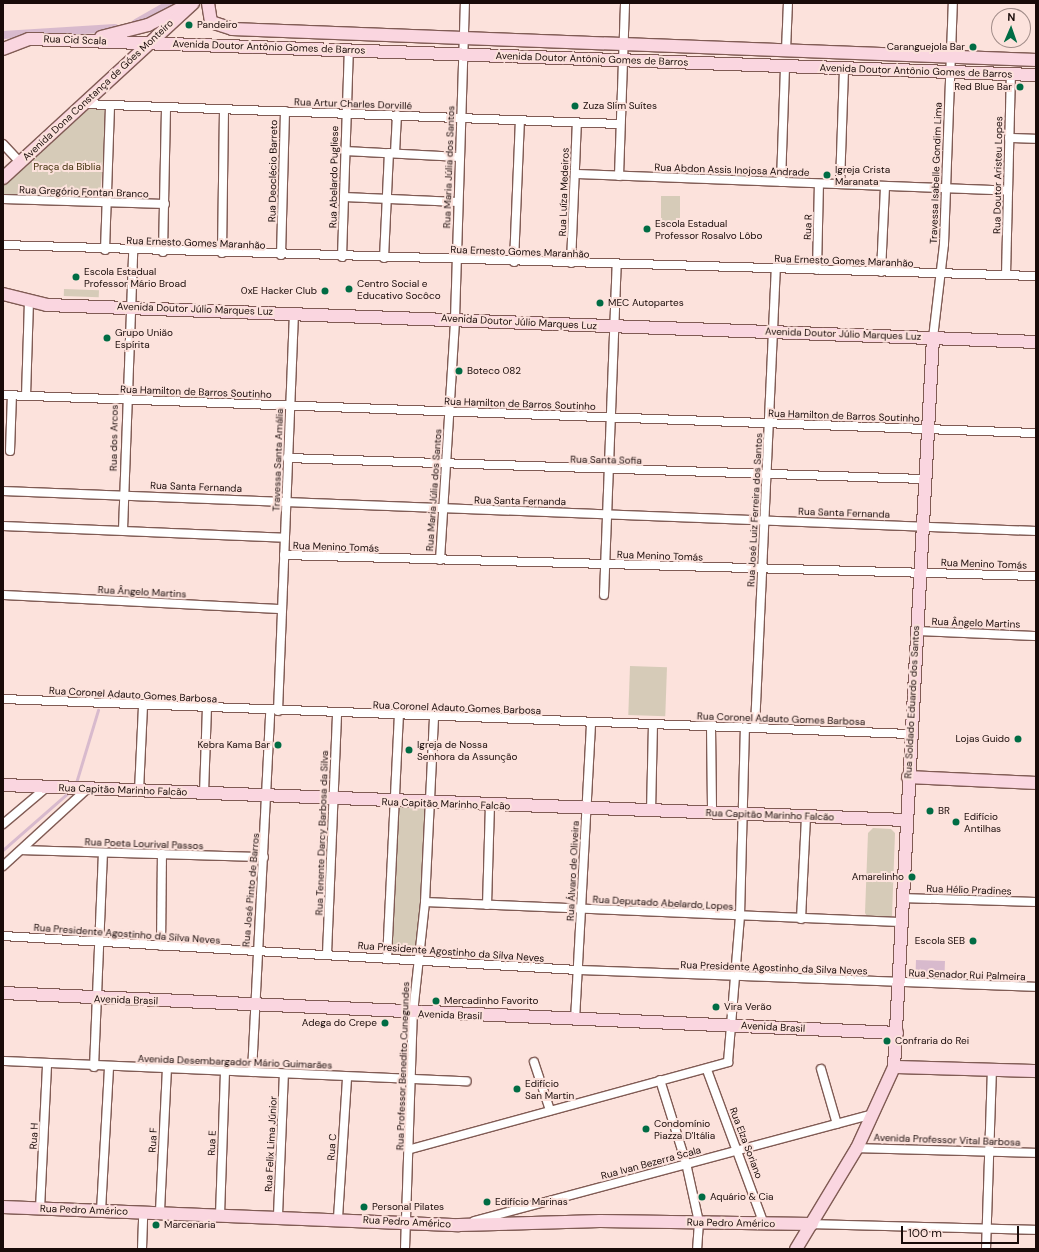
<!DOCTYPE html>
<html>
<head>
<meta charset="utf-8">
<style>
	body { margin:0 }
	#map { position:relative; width:1039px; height:1252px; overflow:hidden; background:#fce2dc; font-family:"DM Sans",sans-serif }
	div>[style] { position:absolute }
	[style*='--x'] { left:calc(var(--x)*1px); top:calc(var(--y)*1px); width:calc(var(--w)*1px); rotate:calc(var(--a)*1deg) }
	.green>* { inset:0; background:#d6cbb8; transform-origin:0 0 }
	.water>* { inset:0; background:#d8bacd; transform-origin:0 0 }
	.stream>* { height:2.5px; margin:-1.25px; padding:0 1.25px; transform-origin:1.25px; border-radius:1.25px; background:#d8bacd }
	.canal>* { height:8px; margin:-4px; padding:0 4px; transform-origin:4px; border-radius:4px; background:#d8bacd }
	.roads { filter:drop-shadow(1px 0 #805b54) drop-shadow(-1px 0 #805b54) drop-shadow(0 1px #805b54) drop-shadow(0 -1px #805b54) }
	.street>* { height:8px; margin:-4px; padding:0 4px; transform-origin:4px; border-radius:4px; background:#fff }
	.secondary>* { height:12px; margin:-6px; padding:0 6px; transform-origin:6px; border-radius:6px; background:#fad6e0 }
	.dots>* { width:11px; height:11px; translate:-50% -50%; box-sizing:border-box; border:2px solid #fce2dc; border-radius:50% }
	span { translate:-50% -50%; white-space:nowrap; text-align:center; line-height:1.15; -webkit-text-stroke:4px #fce2dc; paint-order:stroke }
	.poi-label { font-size:10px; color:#190b09 }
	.left { translate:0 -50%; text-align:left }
	.right { translate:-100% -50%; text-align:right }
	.street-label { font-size:10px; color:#190b09 }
	.park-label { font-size:10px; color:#43310b }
	.frame { position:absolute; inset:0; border:4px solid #190b09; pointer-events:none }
	.north { position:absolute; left:991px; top:8px; width:40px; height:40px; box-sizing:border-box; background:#fce2dc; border:1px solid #a18c88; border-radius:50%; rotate:2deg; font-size:11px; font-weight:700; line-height:16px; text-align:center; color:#190b09 }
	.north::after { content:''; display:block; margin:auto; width:14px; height:18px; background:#006c44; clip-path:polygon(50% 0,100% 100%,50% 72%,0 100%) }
	.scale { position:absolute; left:901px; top:1226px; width:118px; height:18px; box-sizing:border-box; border:2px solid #190b09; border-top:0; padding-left:5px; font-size:12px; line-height:14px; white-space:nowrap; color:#190b09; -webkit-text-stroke:3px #fce2dc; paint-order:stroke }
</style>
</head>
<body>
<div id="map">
	<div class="green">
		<div style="clip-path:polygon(93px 96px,108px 104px,100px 195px,104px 203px,3px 199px,3px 178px)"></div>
		<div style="left:661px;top:196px;width:19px;height:31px"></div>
		<div style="left:64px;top:289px;width:35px;height:7px;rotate:2deg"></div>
		<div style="left:630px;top:666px;width:37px;height:49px;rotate:2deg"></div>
		<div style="left:394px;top:801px;width:36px;height:158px;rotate:2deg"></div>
		<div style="clip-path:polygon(873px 828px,891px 829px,895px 833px,892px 916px,887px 919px,868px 918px,865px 913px,868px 833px)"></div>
	</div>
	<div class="water">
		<div style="left:916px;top:960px;width:29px;height:15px;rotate:2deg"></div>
	</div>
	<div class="stream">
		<div style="--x:76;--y:783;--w:76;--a:-73.2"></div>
		<div style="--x:3;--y:850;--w:88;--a:-41.3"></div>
	</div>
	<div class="canal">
		<div style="--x:136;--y:23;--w:40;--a:-29.7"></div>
		<div style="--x:3;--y:35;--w:112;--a:-3.6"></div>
	</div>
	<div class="roads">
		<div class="street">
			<div style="--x:786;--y:50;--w:47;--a:-87.6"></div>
			<div style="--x:84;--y:104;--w:536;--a:2.14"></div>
			<div style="--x:1009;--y:138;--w:27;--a:2"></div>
			<div style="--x:3;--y:144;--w:25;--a:47"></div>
			<div style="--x:345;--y:151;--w:115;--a:3"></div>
			<div style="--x:395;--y:153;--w:38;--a:-87"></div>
			<div style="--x:575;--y:174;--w:433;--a:2.2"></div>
			<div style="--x:619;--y:176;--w:173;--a:-88"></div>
			<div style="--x:781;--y:182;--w:116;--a:-88"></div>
			<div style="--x:840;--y:184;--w:116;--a:-88"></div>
			<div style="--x:344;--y:197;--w:114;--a:2.5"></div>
			<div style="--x:3;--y:199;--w:162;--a:1.8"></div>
			<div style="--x:3;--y:245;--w:1033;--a:1.72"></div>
			<div style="--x:105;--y:250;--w:145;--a:-88"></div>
			<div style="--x:163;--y:252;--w:145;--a:-88.8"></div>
			<div style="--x:222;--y:253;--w:144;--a:-89.2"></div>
			<div style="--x:281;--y:255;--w:144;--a:-88.4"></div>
			<div style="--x:342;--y:257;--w:207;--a:-88.1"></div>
			<div style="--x:384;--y:258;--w:105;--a:-87.3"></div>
			<div style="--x:514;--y:262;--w:142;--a:-87.6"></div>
			<div style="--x:571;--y:263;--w:141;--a:-87.6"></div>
			<div style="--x:817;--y:270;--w:86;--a:-88.7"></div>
			<div style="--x:881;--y:272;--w:86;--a:-87.3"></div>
			<div style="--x:1006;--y:275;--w:201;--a:-88.6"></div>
			<div style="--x:933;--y:338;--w:95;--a:-83.3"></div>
			<div style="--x:944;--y:244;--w:241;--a:-87.9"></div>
			<div style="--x:3;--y:395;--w:1034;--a:2.11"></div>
			<div style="--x:26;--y:396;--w:94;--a:-88.2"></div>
			<div style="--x:10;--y:451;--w:56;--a:-88"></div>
			<div style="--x:287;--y:458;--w:638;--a:1.89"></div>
			<div style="--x:3;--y:491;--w:1034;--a:2.22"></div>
			<div style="--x:3;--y:526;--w:282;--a:2.4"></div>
			<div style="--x:123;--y:530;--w:279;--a:-87.9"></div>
			<div style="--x:284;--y:555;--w:752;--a:1.6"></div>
			<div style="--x:440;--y:560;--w:241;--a:-86.4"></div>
			<div style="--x:455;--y:319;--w:316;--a:-88.2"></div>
			<div style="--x:3;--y:595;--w:277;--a:2.9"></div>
			<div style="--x:604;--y:595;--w:331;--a:-87.8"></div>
			<div style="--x:916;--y:631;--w:120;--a:2.4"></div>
			<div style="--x:3;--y:699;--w:908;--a:2.21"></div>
			<div style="--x:278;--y:711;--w:399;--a:-87.7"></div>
			<div style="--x:711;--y:726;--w:87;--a:89.3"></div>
			<div style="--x:755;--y:727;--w:458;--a:-87.4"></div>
			<div style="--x:139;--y:791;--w:85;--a:-87.3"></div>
			<div style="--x:204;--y:793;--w:85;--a:-88"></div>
			<div style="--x:651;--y:812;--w:87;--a:-88.7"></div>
			<div style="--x:3;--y:824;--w:57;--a:-40.1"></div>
			<div style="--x:23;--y:850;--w:241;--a:1.7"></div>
			<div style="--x:3;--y:866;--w:114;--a:-42.5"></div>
			<div style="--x:901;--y:898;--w:135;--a:1.7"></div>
			<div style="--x:425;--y:902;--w:475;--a:2.4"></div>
			<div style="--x:487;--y:905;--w:99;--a:-88.3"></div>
			<div style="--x:801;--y:919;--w:103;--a:-87.2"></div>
			<div style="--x:3;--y:936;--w:575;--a:3.39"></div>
			<div style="--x:577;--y:970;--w:459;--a:2.1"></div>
			<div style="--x:161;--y:946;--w:92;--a:-89.4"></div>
			<div style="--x:327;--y:954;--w:241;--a:-87.6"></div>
			<div style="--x:387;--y:959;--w:243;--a:-87.2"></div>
			<div style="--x:575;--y:1020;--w:298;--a:-86.9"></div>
			<div style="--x:3;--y:1061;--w:464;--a:2.5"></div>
			<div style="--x:534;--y:1062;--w:51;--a:71.6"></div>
			<div style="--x:94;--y:1067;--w:214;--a:-87.6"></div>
			<div style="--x:821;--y:1069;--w:57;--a:73.8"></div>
			<div style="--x:707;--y:1070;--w:164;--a:69.7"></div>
			<div style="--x:252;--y:1072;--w:361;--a:-87.1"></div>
			<div style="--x:660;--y:1080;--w:87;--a:72.6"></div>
			<div style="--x:686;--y:1163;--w:60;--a:77.6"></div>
			<div style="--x:699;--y:1222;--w:27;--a:94"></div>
			<div style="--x:857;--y:1148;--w:179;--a:1.6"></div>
			<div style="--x:411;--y:1149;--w:329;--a:-15.3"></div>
			<div style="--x:728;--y:1062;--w:146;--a:-85.3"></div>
			<div style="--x:740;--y:916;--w:189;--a:-88.5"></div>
			<div style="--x:40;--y:1209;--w:145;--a:-87.2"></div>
			<div style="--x:101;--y:1211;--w:144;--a:-86.8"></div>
			<div style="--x:160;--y:1211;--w:142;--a:-87.2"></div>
			<div style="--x:220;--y:1215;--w:143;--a:-88"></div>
			<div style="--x:278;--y:1215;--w:141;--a:-87.6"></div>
			<div style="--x:338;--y:1218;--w:141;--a:-86.3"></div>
			<div style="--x:474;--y:1221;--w:413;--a:-15"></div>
			<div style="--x:812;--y:1224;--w:224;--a:1.5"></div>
			<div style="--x:142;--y:1249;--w:37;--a:-88"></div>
			<div style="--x:405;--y:1249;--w:236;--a:-88.1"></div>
			<div style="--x:413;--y:1013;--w:112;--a:-83.8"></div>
			<div style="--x:425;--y:902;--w:185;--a:-87.2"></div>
			<div style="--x:986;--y:1249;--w:179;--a:-88.1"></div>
		</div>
		<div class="secondary">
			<div style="--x:208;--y:3;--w:19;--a:81"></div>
			<div style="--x:211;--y:22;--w:22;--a:18"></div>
			<div style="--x:232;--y:29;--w:805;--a:2.21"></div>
			<div style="--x:101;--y:37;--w:49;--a:-14.3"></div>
			<div style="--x:148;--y:25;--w:36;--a:-27"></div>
			<div style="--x:3;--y:49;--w:28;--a:-21"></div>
			<div style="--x:29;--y:39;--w:1008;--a:2.05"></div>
			<div style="--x:3;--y:178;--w:258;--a:-42.6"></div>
			<div style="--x:3;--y:294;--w:45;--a:14"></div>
			<div style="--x:47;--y:305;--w:990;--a:2.14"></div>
			<div style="--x:908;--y:777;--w:128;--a:2.7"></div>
			<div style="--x:3;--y:785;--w:904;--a:2.22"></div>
			<div style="--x:3;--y:993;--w:895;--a:2.56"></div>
			<div style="--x:894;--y:1067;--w:142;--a:1.6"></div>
			<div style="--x:3;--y:1207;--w:456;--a:2.3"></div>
			<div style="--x:459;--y:1225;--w:141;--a:-1.6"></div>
			<div style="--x:600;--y:1221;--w:212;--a:0.8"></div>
			<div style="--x:796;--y:1249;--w:118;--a:-58.9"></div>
			<div style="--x:857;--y:1148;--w:89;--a:-65.4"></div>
			<div style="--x:894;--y:1067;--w:730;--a:-86.94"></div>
		</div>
	</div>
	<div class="dots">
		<div style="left:189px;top:25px;background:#006c44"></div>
		<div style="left:973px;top:47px;background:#006c44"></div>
		<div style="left:1020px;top:87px;background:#006c44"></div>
		<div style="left:575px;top:106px;background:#006c44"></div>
		<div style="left:827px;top:175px;background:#006c44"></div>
		<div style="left:647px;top:229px;background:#006c44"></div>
		<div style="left:76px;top:277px;background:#006c44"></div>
		<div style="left:349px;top:289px;background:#006c44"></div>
		<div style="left:325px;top:291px;background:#006c44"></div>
		<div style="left:600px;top:303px;background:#006c44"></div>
		<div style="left:107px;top:338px;background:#006c44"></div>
		<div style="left:459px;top:371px;background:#006c44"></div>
		<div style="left:1018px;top:739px;background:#006c44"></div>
		<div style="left:278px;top:745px;background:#006c44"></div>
		<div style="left:409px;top:750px;background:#006c44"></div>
		<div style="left:930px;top:811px;background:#006c44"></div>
		<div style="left:956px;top:822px;background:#006c44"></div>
		<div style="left:912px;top:877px;background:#006c44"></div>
		<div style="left:973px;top:941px;background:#006c44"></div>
		<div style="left:436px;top:1001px;background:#006c44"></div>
		<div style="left:716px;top:1007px;background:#006c44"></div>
		<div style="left:385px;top:1023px;background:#006c44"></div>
		<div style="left:887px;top:1041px;background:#006c44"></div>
		<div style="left:517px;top:1089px;background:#006c44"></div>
		<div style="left:646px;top:1129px;background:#006c44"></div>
		<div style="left:702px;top:1197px;background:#006c44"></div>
		<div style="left:487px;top:1202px;background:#006c44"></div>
		<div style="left:364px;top:1207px;background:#006c44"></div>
		<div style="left:156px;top:1225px;background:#006c44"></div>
	</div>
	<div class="poi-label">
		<span class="left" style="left:197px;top:25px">Pandeiro</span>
		<span class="right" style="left:965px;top:47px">Caranguejola Bar</span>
		<span class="right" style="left:1012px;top:87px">Red Blue Bar</span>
		<span class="left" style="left:583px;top:106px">Zuza Slim Suítes</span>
		<span class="left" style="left:835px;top:175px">Igreja Crista<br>Maranata</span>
		<span class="left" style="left:655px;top:229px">Escola Estadual<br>Professor Rosalvo Lôbo</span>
		<span class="left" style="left:84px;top:277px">Escola Estadual<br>Professor Mário Broad</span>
		<span class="left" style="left:357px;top:289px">Centro Social e<br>Educativo Socôco</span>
		<span class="right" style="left:317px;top:291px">0xE Hacker Club</span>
		<span class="left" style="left:608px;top:303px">MEC Autopartes</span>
		<span class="left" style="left:115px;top:338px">Grupo União<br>Espírita</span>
		<span class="left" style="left:467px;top:371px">Boteco 082</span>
		<span class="right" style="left:1010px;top:739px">Lojas Guido</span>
		<span class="left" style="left:417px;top:750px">Igreja de Nossa<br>Senhora da Assunção</span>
		<span class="right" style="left:270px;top:745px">Kebra Kama Bar</span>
		<span class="left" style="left:938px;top:811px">BR</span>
		<span class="left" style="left:964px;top:822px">Edifício<br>Antilhas</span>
		<span class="right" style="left:904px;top:877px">Amarelinho</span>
		<span class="right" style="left:965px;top:941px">Escola SEB</span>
		<span class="left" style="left:444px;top:1001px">Mercadinho Favorito</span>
		<span class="left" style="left:724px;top:1007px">Vira Verão</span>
		<span class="right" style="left:377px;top:1023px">Adega do Crepe</span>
		<span class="left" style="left:895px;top:1041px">Confraria do Rei</span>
		<span class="left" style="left:525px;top:1089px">Edifício<br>San Martin</span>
		<span class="left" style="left:654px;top:1129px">Condomínio<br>Piazza D'Itália</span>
		<span class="left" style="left:710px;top:1197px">Aquário &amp; Cia</span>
		<span class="left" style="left:495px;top:1202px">Edifício Marinas</span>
		<span class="left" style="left:372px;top:1207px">Personal Pilates</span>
		<span class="left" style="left:164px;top:1225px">Marcenaria</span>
	</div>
	<div class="street-label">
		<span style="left:75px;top:40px;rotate:2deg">Rua Cid Scala</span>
		<span style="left:269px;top:47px;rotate:2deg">Avenida Doutor Antônio Gomes de Barros</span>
		<span style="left:592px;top:59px;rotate:2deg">Avenida Doutor Antônio Gomes de Barros</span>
		<span style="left:916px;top:71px;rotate:2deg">Avenida Doutor Antônio Gomes de Barros</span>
		<span style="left:98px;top:90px;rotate:-43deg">Avenida Dona Constança de Góes Monteiro</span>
		<span style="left:353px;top:104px;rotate:2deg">Rua Artur Charles Dorvillé</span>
		<span style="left:449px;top:167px;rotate:-88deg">Rua Maria Júlia dos Santos</span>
		<span style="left:732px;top:170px;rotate:2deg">Rua Abdon Assis Inojosa Andrade</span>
		<span style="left:273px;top:171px;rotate:-89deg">Rua Deoclécio Barreto</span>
		<span style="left:936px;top:173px;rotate:-88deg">Travessa Isabelle Gondim Lima</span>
		<span style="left:998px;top:175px;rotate:-89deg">Rua Doutor Aristeu Lopes</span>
		<span style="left:334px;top:177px;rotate:-89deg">Rua Abelardo Pugliese</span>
		<span style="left:84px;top:192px;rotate:2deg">Rua Gregório Fontan Branco</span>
		<span style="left:564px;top:192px;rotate:-88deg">Rua Luíza Medeiros</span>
		<span style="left:808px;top:227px;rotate:-88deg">Rua R</span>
		<span style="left:196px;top:243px;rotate:2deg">Rua Ernesto Gomes Maranhão</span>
		<span style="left:520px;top:252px;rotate:2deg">Rua Ernesto Gomes Maranhão</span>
		<span style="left:844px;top:261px;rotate:2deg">Rua Ernesto Gomes Maranhão</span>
		<span style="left:195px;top:309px;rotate:2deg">Avenida Doutor Júlio Marques Luz</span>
		<span style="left:519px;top:322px;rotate:3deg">Avenida Doutor Júlio Marques Luz</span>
		<span style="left:843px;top:334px;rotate:2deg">Avenida Doutor Júlio Marques Luz</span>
		<span style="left:196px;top:392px;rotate:2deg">Rua Hamilton de Barros Soutinho</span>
		<span style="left:520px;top:404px;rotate:2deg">Rua Hamilton de Barros Soutinho</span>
		<span style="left:844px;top:416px;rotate:2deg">Rua Hamilton de Barros Soutinho</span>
		<span style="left:114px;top:438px;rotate:-89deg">Rua dos Arcos</span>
		<span style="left:278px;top:460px;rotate:-88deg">Travessa Santa Amália</span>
		<span style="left:606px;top:460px;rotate:1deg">Rua Santa Sofia</span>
		<span style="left:196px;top:487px;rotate:2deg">Rua Santa Fernanda</span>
		<span style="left:434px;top:490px;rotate:-86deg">Rua Maria Júlia dos Santos</span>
		<span style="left:520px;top:501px;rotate:1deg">Rua Santa Fernanda</span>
		<span style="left:755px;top:510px;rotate:-87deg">Rua José Luiz Ferreira dos Santos</span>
		<span style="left:844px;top:513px;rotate:2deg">Rua Santa Fernanda</span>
		<span style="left:336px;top:547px;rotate:2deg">Rua Menino Tomás</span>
		<span style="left:660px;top:556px;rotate:2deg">Rua Menino Tomás</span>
		<span style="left:984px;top:564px;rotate:2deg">Rua Menino Tomás</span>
		<span style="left:142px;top:592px;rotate:3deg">Rua Ângelo Martins</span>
		<span style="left:976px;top:623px;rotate:2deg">Rua Ângelo Martins</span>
		<span style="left:133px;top:695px;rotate:3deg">Rua Coronel Adauto Gomes Barbosa</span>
		<span style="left:912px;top:702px;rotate:-87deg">Rua Soldado Eduardo dos Santos</span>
		<span style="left:457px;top:708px;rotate:2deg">Rua Coronel Adauto Gomes Barbosa</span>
		<span style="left:781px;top:719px;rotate:2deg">Rua Coronel Adauto Gomes Barbosa</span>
		<span style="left:123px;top:790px;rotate:2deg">Rua Capitão Marinho Falcão</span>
		<span style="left:446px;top:804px;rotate:2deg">Rua Capitão Marinho Falcão</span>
		<span style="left:770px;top:815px;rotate:2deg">Rua Capitão Marinho Falcão</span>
		<span style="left:322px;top:833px;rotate:-88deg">Rua Tenente Darcy Barbosa da Silva</span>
		<span style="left:144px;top:844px;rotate:2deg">Rua Poeta Lourival Passos</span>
		<span style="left:573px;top:871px;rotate:-87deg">Rua Álvaro de Oliveira</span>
		<span style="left:251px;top:890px;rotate:-85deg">Rua José Pinto de Barros</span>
		<span style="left:969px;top:890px;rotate:2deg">Rua Hélio Pradines</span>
		<span style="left:663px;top:903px;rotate:3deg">Rua Deputado Abelardo Lopes</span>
		<span style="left:127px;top:934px;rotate:4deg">Rua Presidente Agostinho da Silva Neves</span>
		<span style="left:451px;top:952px;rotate:4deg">Rua Presidente Agostinho da Silva Neves</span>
		<span style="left:774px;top:968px;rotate:2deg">Rua Presidente Agostinho da Silva Neves</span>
		<span style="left:967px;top:975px;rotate:2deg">Rua Senador Rui Palmeira</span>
		<span style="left:126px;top:1000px;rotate:2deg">Avenida Brasil</span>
		<span style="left:450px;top:1015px;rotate:2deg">Avenida Brasil</span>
		<span style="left:773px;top:1027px;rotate:3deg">Avenida Brasil</span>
		<span style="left:235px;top:1062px;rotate:2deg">Avenida Desembargador Mário Guimarães</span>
		<span style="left:403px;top:1066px;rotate:-88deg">Rua Professor Benedito Cunegundes</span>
		<span style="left:34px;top:1136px;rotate:-87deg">Rua H</span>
		<span style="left:153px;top:1140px;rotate:-87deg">Rua F</span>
		<span style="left:947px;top:1140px;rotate:2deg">Avenida Professor Vital Barbosa</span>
		<span style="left:212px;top:1143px;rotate:-88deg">Rua E</span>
		<span style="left:746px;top:1143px;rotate:69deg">Rua Elza Soriano</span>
		<span style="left:271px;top:1144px;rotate:-87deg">Rua Felix Lima Júnior</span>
		<span style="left:332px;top:1147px;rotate:-86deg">Rua C</span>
		<span style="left:651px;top:1163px;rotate:-15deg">Rua Ivan Bezerra Scala</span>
		<span style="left:84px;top:1210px;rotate:2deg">Rua Pedro Américo</span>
		<span style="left:407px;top:1222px;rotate:3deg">Rua Pedro Américo</span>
		<span style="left:731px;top:1223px;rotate:1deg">Rua Pedro Américo</span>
	</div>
	<div class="park-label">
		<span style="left:67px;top:167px">Praça da Bíblia</span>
	</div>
	<div class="frame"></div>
	<div class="north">N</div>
	<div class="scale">100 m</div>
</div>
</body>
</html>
